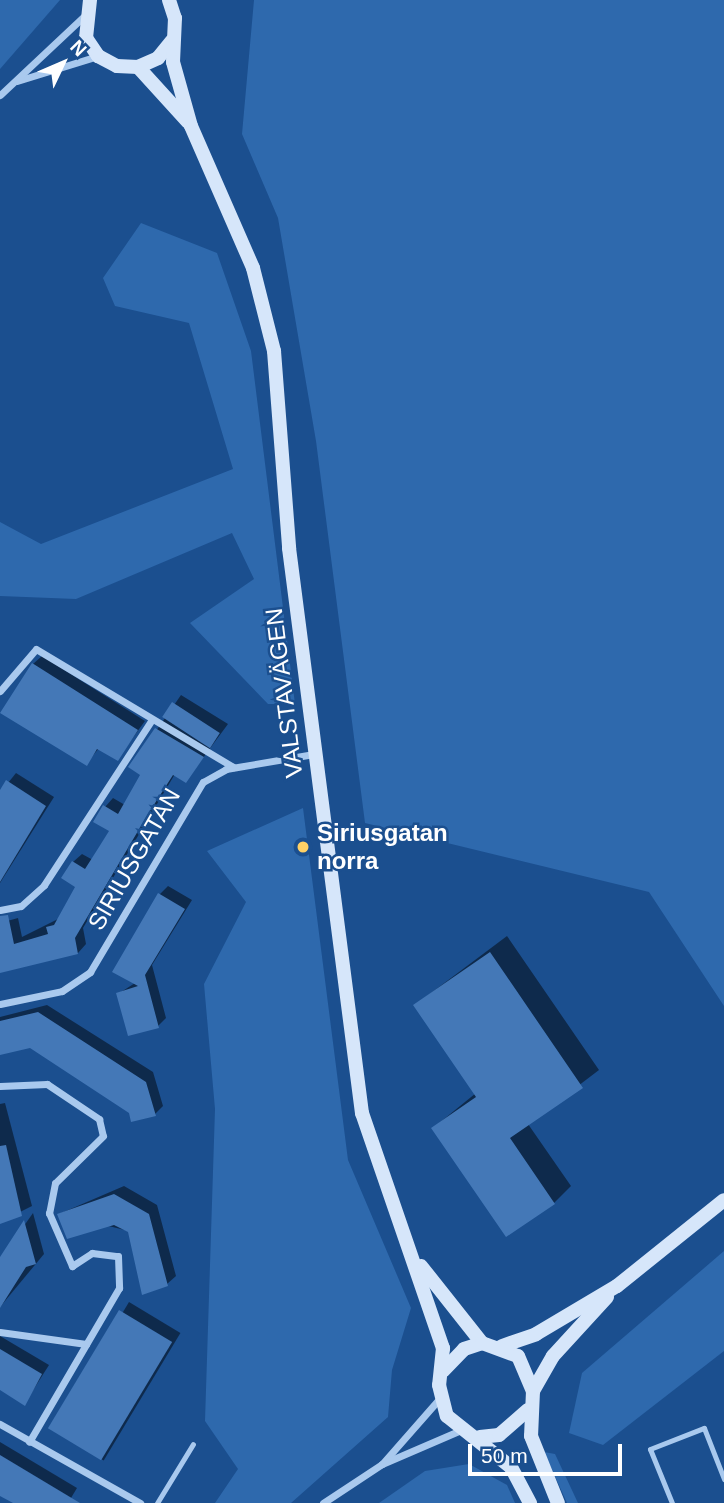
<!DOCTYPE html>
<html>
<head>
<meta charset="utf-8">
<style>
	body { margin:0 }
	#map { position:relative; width:724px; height:1503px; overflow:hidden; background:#1b4f8f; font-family:Arial,sans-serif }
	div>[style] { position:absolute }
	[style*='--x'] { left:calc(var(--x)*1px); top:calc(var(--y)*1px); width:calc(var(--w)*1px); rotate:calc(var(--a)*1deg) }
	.green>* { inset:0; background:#2e69ad }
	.shadow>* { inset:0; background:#0007; transform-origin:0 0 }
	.building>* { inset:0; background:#4478b7; transform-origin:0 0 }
	.lane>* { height:5px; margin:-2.5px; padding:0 2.5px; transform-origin:2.5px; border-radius:2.5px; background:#a9c9ee }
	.street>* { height:7px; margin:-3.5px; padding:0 3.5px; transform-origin:3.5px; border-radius:3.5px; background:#a9c9ee }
	.secondary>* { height:14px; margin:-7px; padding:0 7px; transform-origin:7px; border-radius:7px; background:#d6e6fa }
	.dots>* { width:19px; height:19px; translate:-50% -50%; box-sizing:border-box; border:4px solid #1b4f8f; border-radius:50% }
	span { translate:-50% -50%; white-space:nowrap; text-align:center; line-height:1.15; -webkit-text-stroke:5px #1b4f8f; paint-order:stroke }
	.street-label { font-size:24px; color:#fff }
	.poi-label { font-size:24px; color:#fff; font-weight:700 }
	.left { translate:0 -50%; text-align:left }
	.north { position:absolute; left:28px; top:28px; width:70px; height:70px; -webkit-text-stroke:5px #1b4f8f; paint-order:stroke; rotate:46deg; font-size:19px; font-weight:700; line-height:28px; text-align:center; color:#fff }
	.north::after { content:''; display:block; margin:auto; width:24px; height:32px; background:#fff; clip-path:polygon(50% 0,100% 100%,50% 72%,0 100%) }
	.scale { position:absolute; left:468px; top:1444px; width:154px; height:32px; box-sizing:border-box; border:4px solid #fff; border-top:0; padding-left:9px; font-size:21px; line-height:24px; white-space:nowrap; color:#fff; -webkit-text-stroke:5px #1b4f8f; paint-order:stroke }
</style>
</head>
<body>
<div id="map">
	<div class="green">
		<div style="clip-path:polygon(0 0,60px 0,0 69px)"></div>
		<div style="clip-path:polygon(254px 0,724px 0,724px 1006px,649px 892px,365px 823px,316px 441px,278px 218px,242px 134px)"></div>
		<div style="clip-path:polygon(141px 223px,217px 253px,251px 351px,295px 704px,268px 704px,190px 623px,254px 579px,232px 533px,76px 599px,0 596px,0 522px,41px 544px,233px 469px,189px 323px,115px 306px,103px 278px)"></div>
		<div style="clip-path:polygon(303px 808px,348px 1160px,411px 1308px,392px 1370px,388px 1417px,291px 1503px,215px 1503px,238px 1469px,205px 1421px,215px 1109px,204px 984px,246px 902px,207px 851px)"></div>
		<div style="clip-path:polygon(724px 1251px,724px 1351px,603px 1445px,569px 1433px,582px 1373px)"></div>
		<div style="clip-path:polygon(544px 1452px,555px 1454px,578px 1503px,567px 1503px)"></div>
		<div style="clip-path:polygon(469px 1464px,507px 1485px,515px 1503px,379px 1503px,425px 1471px)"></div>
	</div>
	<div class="shadow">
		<div style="clip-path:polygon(42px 656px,145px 721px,118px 758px,99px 748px,86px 764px,33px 664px)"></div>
		<div style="clip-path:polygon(181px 695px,228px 724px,186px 781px,175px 774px,83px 928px,86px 944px,78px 953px,0 972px,0 923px,18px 918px,22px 937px,60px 918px,77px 886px,73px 862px,82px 854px,93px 860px,111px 830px,105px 807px,113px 798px,125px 805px,142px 775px,131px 767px)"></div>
		<div style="clip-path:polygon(16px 773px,54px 797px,0 883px,0 793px)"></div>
		<div style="clip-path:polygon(168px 886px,192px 900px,152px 965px,166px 1018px,158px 1026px,118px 994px,135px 983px,159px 895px)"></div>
		<div style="clip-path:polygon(507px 936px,599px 1070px,528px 1124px,571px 1186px,554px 1203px,433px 1128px,476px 1093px,415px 1005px)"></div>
		<div style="clip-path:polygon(47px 1005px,153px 1072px,163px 1106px,155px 1114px,130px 1112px,31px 1046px,0 1054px,0 1017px)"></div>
		<div style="clip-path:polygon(5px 1103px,32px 1206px,0 1222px,0 1104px)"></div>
		<div style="clip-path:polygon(124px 1186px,157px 1205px,176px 1276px,167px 1284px,129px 1231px,59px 1214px)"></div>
		<div style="clip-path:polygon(33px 1213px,44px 1254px,0 1307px,0 1260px)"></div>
		<div style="left:129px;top:1302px;width:60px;height:149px;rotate:31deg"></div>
		<div style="clip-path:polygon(0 1336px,49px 1365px,25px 1403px,0 1388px)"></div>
		<div style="clip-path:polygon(0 1442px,77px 1488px,68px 1503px,16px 1503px,0 1494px)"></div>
	</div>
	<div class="building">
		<div style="clip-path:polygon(32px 663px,138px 730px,118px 761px,97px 749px,87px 766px,0 713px)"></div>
		<div style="left:172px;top:702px;width:57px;height:18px;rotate:33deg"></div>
		<div style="clip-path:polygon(155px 728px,204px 757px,186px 783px,173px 775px,148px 814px,75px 938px,78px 954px,0 973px,0 916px,8px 915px,14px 944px,48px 934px,46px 927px,54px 925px,75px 887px,61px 878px,72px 861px,85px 869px,99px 847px,109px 831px,93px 822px,103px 805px,118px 814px,140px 775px,128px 767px)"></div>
		<div style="clip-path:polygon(6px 780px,46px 806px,0 882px,0 790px)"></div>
		<div style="clip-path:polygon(158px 893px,185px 909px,145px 975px,159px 1028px,128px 1036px,116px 993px,138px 986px,112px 972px)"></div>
		<div style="clip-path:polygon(490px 952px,583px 1088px,510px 1138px,555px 1204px,506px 1237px,431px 1128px,476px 1097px,413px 1005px)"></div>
		<div style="clip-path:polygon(38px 1012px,146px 1082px,156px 1116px,131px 1122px,129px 1113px,30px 1048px,0 1055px,0 1021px)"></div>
		<div style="clip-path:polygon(6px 1145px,22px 1216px,0 1224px,0 1146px)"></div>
		<div style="clip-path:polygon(114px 1194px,149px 1214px,168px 1286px,142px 1295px,128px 1232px,114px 1225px,67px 1239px,57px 1214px)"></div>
		<div style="clip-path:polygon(24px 1220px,36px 1264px,26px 1267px,0 1308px,0 1257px)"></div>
		<div style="left:119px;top:1310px;width:62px;height:138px;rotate:31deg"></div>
		<div style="clip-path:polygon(0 1349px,42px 1374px,25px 1406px,0 1390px)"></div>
		<div style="clip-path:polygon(0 1455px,80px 1503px,13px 1503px,0 1496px)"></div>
	</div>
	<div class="lane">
		<div style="--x:157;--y:1503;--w:69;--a:-58.6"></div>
		<div style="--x:672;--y:1503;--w:58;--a:-112.2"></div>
		<div style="--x:650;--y:1449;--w:58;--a:-21.3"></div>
		<div style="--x:704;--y:1428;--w:55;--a:68.6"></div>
	</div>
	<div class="street">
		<div style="--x:17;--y:81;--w:85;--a:-17.2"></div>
		<div style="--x:0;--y:95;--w:115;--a:-43.2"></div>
		<div style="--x:0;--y:691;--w:55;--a:-49.4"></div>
		<div style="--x:36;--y:649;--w:230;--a:30.9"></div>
		<div style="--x:0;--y:910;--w:21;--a:-11"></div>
		<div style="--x:21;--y:906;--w:31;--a:-42"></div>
		<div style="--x:44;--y:885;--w:196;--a:-56.9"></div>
		<div style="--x:0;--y:1004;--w:63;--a:-11.8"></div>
		<div style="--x:62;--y:991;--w:34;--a:-34"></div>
		<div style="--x:90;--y:972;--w:221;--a:-59.3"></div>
		<div style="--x:203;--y:782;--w:26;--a:-29"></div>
		<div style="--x:226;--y:769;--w:89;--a:-9.7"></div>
		<div style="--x:0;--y:1086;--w:47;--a:-2.4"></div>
		<div style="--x:47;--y:1084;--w:63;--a:33.9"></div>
		<div style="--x:99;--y:1119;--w:17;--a:77"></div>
		<div style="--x:103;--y:1136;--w:67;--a:135.6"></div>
		<div style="--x:55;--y:1183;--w:31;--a:101"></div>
		<div style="--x:49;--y:1213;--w:58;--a:66.5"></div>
		<div style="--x:72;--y:1266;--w:24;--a:-33"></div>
		<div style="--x:92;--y:1253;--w:26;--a:7"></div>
		<div style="--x:118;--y:1256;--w:32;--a:88"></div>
		<div style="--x:119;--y:1288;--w:178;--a:120.3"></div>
		<div style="--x:0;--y:1332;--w:87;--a:7.9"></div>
		<div style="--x:0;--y:1424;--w:161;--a:29.4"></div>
		<div style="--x:382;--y:1464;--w:88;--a:-48.7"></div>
		<div style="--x:323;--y:1503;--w:71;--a:-33.5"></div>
		<div style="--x:382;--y:1464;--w:86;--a:-23.3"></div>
	</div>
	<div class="secondary">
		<div style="--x:90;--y:0;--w:38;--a:96"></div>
		<div style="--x:86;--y:38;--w:22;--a:56"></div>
		<div style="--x:98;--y:56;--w:21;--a:28"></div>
		<div style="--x:117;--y:66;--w:21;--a:3"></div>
		<div style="--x:138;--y:67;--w:22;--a:-24"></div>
		<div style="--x:158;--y:58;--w:22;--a:-51"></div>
		<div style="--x:169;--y:0;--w:19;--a:72"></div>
		<div style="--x:175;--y:18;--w:44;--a:92.6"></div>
		<div style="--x:173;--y:62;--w:66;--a:74.3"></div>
		<div style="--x:191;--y:126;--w:155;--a:66.4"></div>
		<div style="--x:253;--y:268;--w:86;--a:75.8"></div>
		<div style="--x:274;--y:351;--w:198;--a:85.6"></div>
		<div style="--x:289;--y:548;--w:570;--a:82.64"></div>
		<div style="--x:362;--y:1113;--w:249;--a:71"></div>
		<div style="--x:443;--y:1348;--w:37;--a:96"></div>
		<div style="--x:439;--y:1385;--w:32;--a:76"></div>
		<div style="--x:447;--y:1416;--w:82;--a:38.6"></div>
		<div style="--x:511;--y:1467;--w:41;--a:62.2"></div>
		<div style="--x:138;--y:67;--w:74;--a:47.7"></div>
		<div style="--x:421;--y:1266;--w:98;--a:51.6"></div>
		<div style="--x:502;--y:1346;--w:36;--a:-19"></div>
		<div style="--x:536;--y:1334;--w:94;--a:-30.7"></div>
		<div style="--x:617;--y:1286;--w:137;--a:-38.8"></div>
		<div style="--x:443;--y:1371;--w:30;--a:-46"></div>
		<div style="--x:464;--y:1349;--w:19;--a:-18"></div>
		<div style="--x:482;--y:1343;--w:38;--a:20"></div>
		<div style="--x:518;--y:1356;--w:38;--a:67"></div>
		<div style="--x:533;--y:1391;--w:45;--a:92.5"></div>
		<div style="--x:531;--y:1436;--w:72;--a:68.1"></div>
		<div style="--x:533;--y:1391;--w:40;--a:-60.3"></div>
		<div style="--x:553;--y:1356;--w:80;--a:-47.5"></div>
		<div style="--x:480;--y:1437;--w:19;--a:-6"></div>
		<div style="--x:499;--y:1435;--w:38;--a:-41"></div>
	</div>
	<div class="dots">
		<div style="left:303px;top:847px;background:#ffd166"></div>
	</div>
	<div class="street-label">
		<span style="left:284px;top:693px;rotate:-97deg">VALSTAVÄGEN</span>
		<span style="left:134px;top:859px;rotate:-60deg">SIRIUSGATAN</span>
	</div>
	<div class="poi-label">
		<span class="left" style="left:317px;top:847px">Siriusgatan<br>norra</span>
	</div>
	<div class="north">N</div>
	<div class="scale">50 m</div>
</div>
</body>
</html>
